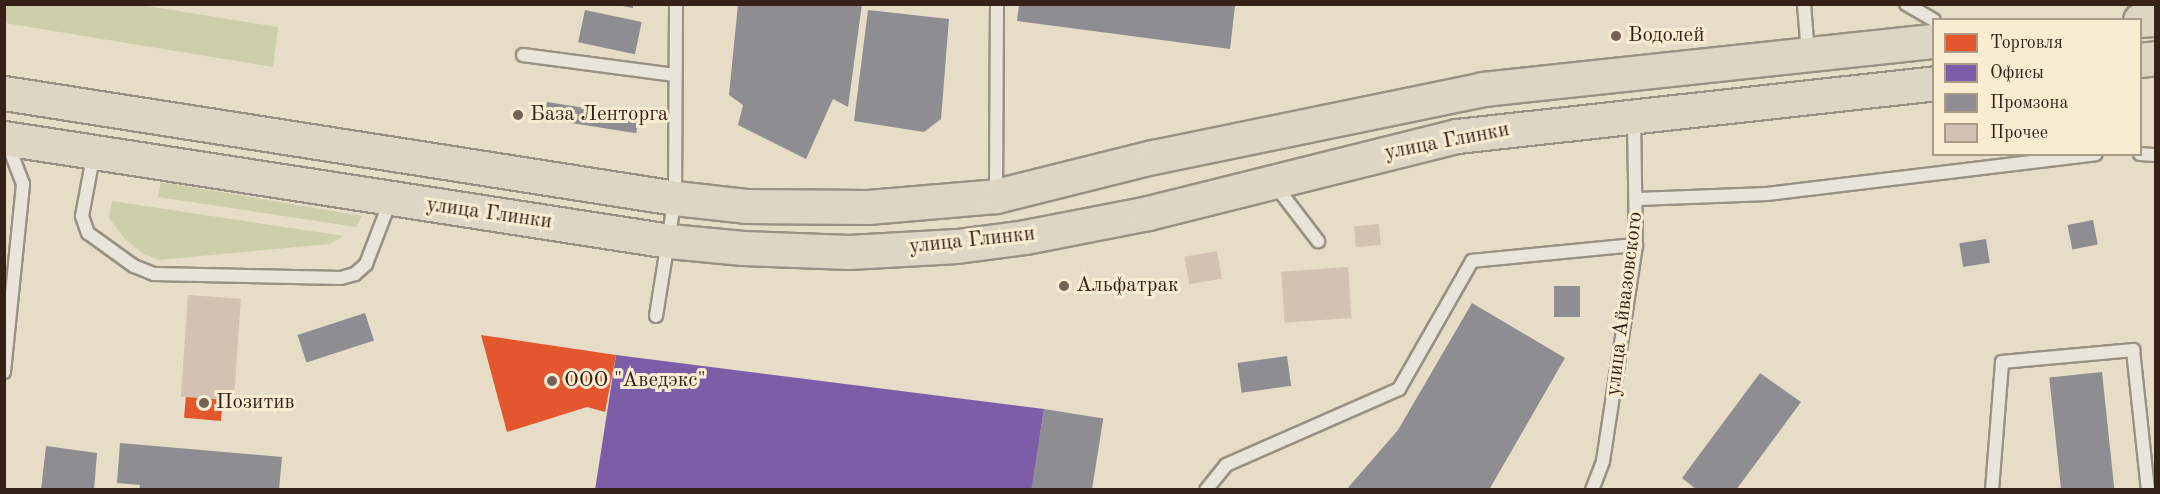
<!DOCTYPE html>
<html>
<head>
<meta charset="utf-8">
<style>
	body { margin:0 }
	#map { position:relative; width:2160px; height:494px; overflow:hidden; background:#e7dcc6; font-family:"Old Standard TT",serif }
	div>[style] { position:absolute }
	[style*='--x'] { left:calc(var(--x)*1px); top:calc(var(--y)*1px); width:calc(var(--w)*1px); rotate:calc(var(--a)*1deg) }
	.green>* { inset:0; background:#cdcfaa }
	.shops>* { inset:0; background:#e4572e; transform-origin:0 0 }
	.offices>* { inset:0; background:#7b5ea7 }
	.industry>* { inset:0; background:#8d8d92; transform-origin:0 0 }
	.building>* { inset:0; background:#d2c2b1; transform-origin:0 0 }
	.roads { filter:drop-shadow(2px 0 #999183) drop-shadow(-2px 0 #999183) drop-shadow(0 2px #999183) drop-shadow(0 -2px #999183) }
	.service>* { height:12px; margin:-6px; padding:0 6px; transform-origin:6px; border-radius:6px; background:#eae5da }
	.trunk>* { height:33px; margin:-16.5px; padding:0 16.5px; transform-origin:16.5px; border-radius:16.5px; background:#ded5c5 }
	.dots>* { width:16px; height:16px; translate:-50% -50%; box-sizing:border-box; border:3px solid #f8ecd1; border-radius:50% }
	span { translate:-50% -50%; white-space:nowrap; text-align:center; line-height:1.15; -webkit-text-stroke:6px #f8ecd1; paint-order:stroke }
	.poi-label { font-size:21px; color:#362119 }
	.left { translate:0 -50%; text-align:left }
	.street-label { font-size:21px; color:#362119 }
	.frame { position:absolute; inset:0; border:6px solid #362119; pointer-events:none }
	.legend { position:absolute; left:1932px; top:18px; width:210px; height:138px; box-sizing:border-box; background:#f8ecd1; border:2px solid #aa9b87; margin:0; padding:8px 10px; list-style:none; font-size:18px; color:#362119 }
	.legend li { display:flex; align-items:center; gap:12px; height:30px }
	.legend b { width:30px; border:2px solid #aa9b87 }
</style>
</head>
<body>
<div id="map">
	<div class="green">
		<div style="clip-path:polygon(4px 5px,141px 5px,278px 27px,273px 67px,5px 23px)"></div>
		<div style="clip-path:polygon(161px 182px,362px 216px,356px 227px,158px 197px)"></div>
		<div style="clip-path:polygon(112px 201px,344px 236px,329px 244px,159px 260px,142px 253px,124px 238px,109px 218px)"></div>
	</div>
	<div class="shops">
		<div style="clip-path:polygon(481px 335px,616px 355px,605px 412px,587px 407px,507px 432px)"></div>
		<div style="left:187px;top:384px;width:37px;height:34px;rotate:5deg"></div>
	</div>
	<div class="offices">
		<div style="clip-path:polygon(616px 355px,1044px 409px,1032px 490px,595px 490px)"></div>
	</div>
	<div class="industry">
		<div style="clip-path:polygon(612px 4px,633px 4px,633px 8px)"></div>
		<div style="clip-path:polygon(738px 4px,862px 4px,848px 107px,833px 99px,806px 159px,738px 125px,743px 105px,729px 95px)"></div>
		<div style="clip-path:polygon(1019px 4px,1224px 4px,1235px 6px,1230px 49px,1017px 21px)"></div>
		<div style="left:585px;top:10px;width:58px;height:33px;rotate:12deg"></div>
		<div style="clip-path:polygon(868px 10px,949px 19px,941px 119px,924px 132px,854px 121px)"></div>
		<div style="left:547px;top:102px;width:93px;height:17px;rotate:9deg"></div>
		<div style="left:2093px;top:220px;width:25px;height:26px;rotate:79deg"></div>
		<div style="left:1986px;top:239px;width:24px;height:27px;rotate:81deg"></div>
		<div style="left:1554px;top:286px;width:26px;height:31px"></div>
		<div style="clip-path:polygon(1472px 303px,1565px 358px,1489px 490px,1346px 490px,1398px 430px)"></div>
		<div style="left:365px;top:313px;width:29px;height:71px;rotate:72deg"></div>
		<div style="left:1287px;top:356px;width:30px;height:50px;rotate:82deg"></div>
		<div style="left:2102px;top:372px;width:119px;height:53px;rotate:84deg"></div>
		<div style="clip-path:polygon(1760px 373px,1801px 402px,1736px 490px,1697px 490px,1682px 478px)"></div>
		<div style="left:1044px;top:409px;width:60px;height:82px;rotate:9deg"></div>
		<div style="clip-path:polygon(120px 443px,282px 457px,279px 490px,139px 490px,140px 485px,117px 483px)"></div>
		<div style="clip-path:polygon(46px 446px,97px 453px,94px 490px,41px 490px)"></div>
	</div>
	<div class="building">
		<div style="left:1379px;top:224px;width:21px;height:25px;rotate:85deg"></div>
		<div style="left:1217px;top:251px;width:28px;height:33px;rotate:80deg"></div>
		<div style="left:1348px;top:267px;width:51px;height:67px;rotate:86deg"></div>
		<div style="left:188px;top:295px;width:53px;height:102px;rotate:4deg"></div>
	</div>
	<div class="roads">
		<div class="service">
			<div style="--x:1804;--y:4;--w:50;--a:85.4"></div>
			<div style="--x:1906;--y:4;--w:32;--a:30"></div>
			<div style="--x:523;--y:55;--w:153;--a:7.5"></div>
			<div style="--x:94;--y:152;--w:65;--a:100.6"></div>
			<div style="--x:82;--y:216;--w:18;--a:71"></div>
			<div style="--x:88;--y:233;--w:57;--a:35.7"></div>
			<div style="--x:134;--y:266;--w:22;--a:22"></div>
			<div style="--x:154;--y:274;--w:187;--a:1.2"></div>
			<div style="--x:341;--y:278;--w:15;--a:-16"></div>
			<div style="--x:355;--y:274;--w:15;--a:-42"></div>
			<div style="--x:366;--y:264;--w:70;--a:-69"></div>
			<div style="--x:2140;--y:154;--w:16;--a:4"></div>
			<div style="--x:1275;--y:185;--w:71;--a:52.5"></div>
			<div style="--x:996;--y:195;--w:191;--a:-89.7"></div>
			<div style="--x:1638;--y:199;--w:129;--a:-2.2"></div>
			<div style="--x:1767;--y:194;--w:331;--a:-6.9"></div>
			<div style="--x:656;--y:316;--w:120;--a:-80.9"></div>
			<div style="--x:675;--y:198;--w:194;--a:-89.7"></div>
			<div style="--x:4;--y:372;--w:189;--a:-84.2"></div>
			<div style="--x:23;--y:184;--w:45;--a:-110.9"></div>
			<div style="--x:1206;--y:490;--w:32;--a:-51"></div>
			<div style="--x:1226;--y:465;--w:189;--a:-23.7"></div>
			<div style="--x:1399;--y:389;--w:147;--a:-60.3"></div>
			<div style="--x:1472;--y:261;--w:165;--a:-5.6"></div>
			<div style="--x:1592;--y:490;--w:31;--a:-69"></div>
			<div style="--x:1603;--y:461;--w:219;--a:-81.3"></div>
			<div style="--x:1636;--y:245;--w:127;--a:-90.9"></div>
			<div style="--x:1992;--y:490;--w:128;--a:-85.5"></div>
			<div style="--x:2002;--y:362;--w:132;--a:-5.2"></div>
			<div style="--x:2133;--y:350;--w:141;--a:83.9"></div>
		</div>
		<div class="trunk">
			<div style="--x:2140;--y:20;--w:16;--a:-4"></div>
			<div style="--x:2140;--y:60;--w:16;--a:-7"></div>
			<div style="--x:4;--y:93;--w:679;--a:8.89"></div>
			<div style="--x:675;--y:198;--w:71;--a:6.4"></div>
			<div style="--x:746;--y:206;--w:122;--a:0.5"></div>
			<div style="--x:868;--y:207;--w:128;--a:-4.9"></div>
			<div style="--x:996;--y:196;--w:162;--a:-14"></div>
			<div style="--x:1153;--y:157;--w:337;--a:-11.6"></div>
			<div style="--x:1483;--y:89;--w:454;--a:-6.1"></div>
			<div style="--x:4;--y:138;--w:673;--a:8.8"></div>
			<div style="--x:669;--y:241;--w:74;--a:5.4"></div>
			<div style="--x:743;--y:248;--w:106;--a:2.2"></div>
			<div style="--x:849;--y:252;--w:108;--a:-3.2"></div>
			<div style="--x:957;--y:246;--w:69;--a:-7.5"></div>
			<div style="--x:1025;--y:237;--w:125;--a:-11"></div>
			<div style="--x:1148;--y:213;--w:318;--a:-14"></div>
			<div style="--x:1457;--y:136;--w:480;--a:-6.3"></div>
		</div>
	</div>
	<div class="dots">
		<div style="left:1616px;top:36px;background:#746256"></div>
		<div style="left:518px;top:115px;background:#746256"></div>
		<div style="left:1064px;top:286px;background:#746256"></div>
		<div style="left:552px;top:381px;background:#746256"></div>
		<div style="left:204px;top:403px;background:#746256"></div>
	</div>
	<div class="poi-label">
		<span class="left" style="left:1628px;top:36px">Водолей</span>
		<span class="left" style="left:530px;top:115px">База Ленторга</span>
		<span class="left" style="left:1076px;top:286px">Альфатрак</span>
		<span class="left" style="left:564px;top:381px">ООО "Аведэкс"</span>
		<span class="left" style="left:216px;top:403px">Позитив</span>
	</div>
	<div class="street-label">
		<span style="left:1447px;top:142px;rotate:-11deg">улица Глинки</span>
		<span style="left:489px;top:214px;rotate:8deg">улица Глинки</span>
		<span style="left:972px;top:241px;rotate:-6deg">улица Глинки</span>
		<span style="left:1625px;top:304px;rotate:-83deg">улица Айвазовского</span>
	</div>
	<div class="frame"></div>
	<ul class="legend">
	<li><b style="height:16px;background:#e4572e"></b>Торговля</li>
	<li><b style="height:16px;background:#7b5ea7"></b>Офисы</li>
	<li><b style="height:16px;background:#8d8d92"></b>Промзона</li>
	<li><b style="height:16px;background:#d2c2b1"></b>Прочее</li>
	</ul>
</div>
</body>
</html>
